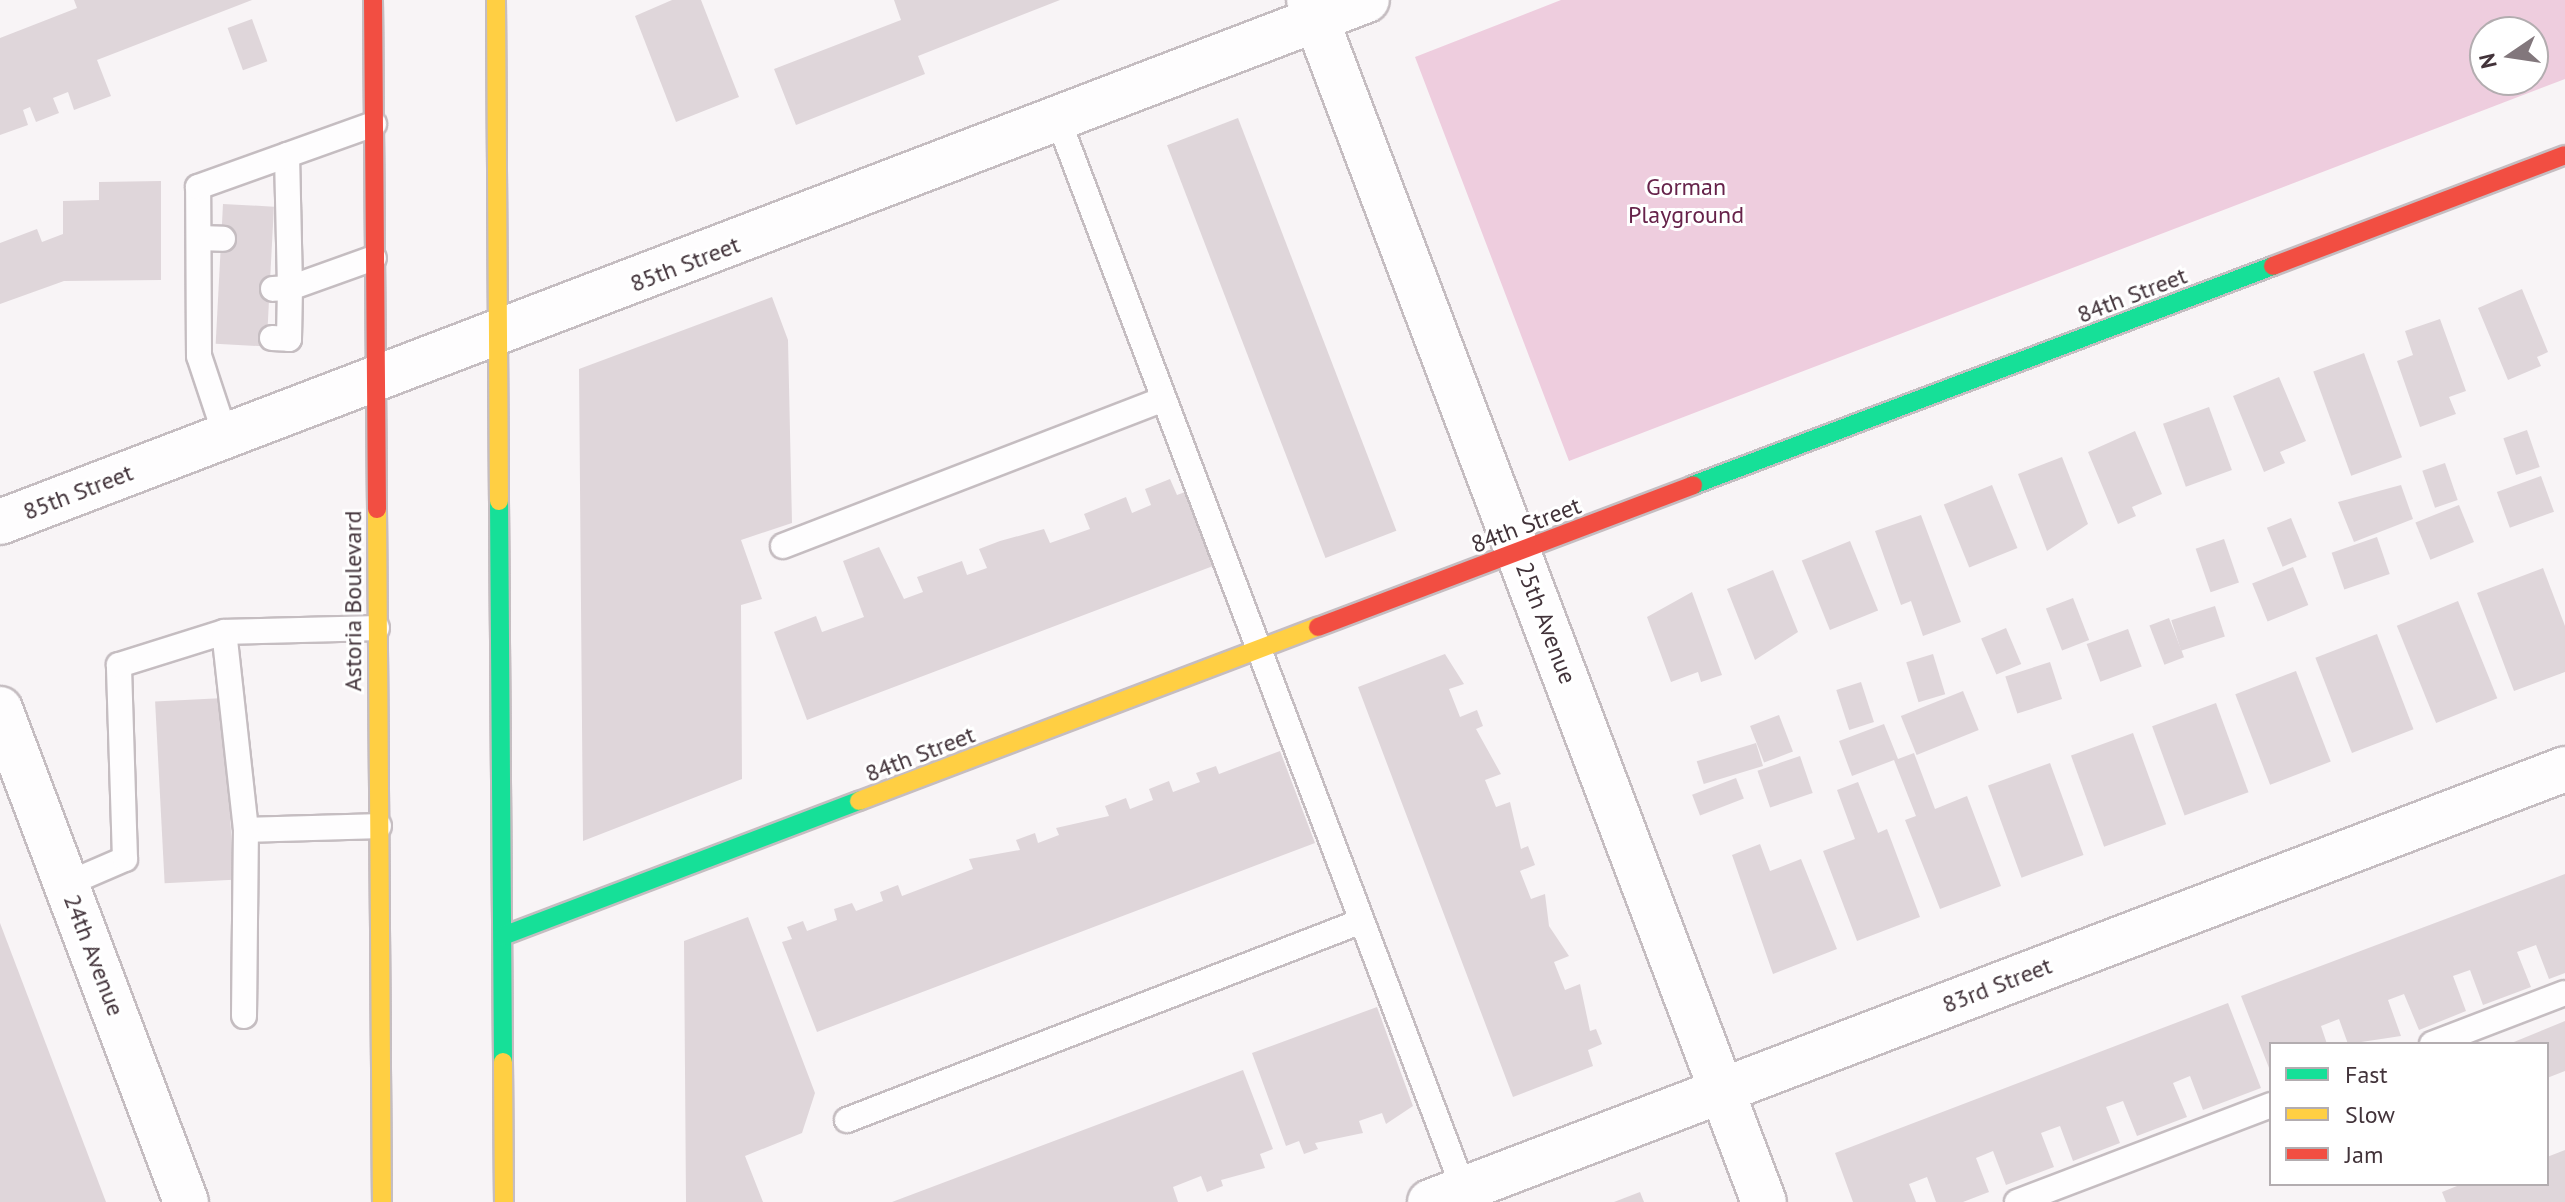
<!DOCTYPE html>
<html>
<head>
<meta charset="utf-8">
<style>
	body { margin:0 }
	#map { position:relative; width:2565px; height:1202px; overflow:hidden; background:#f8f4f6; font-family:"PT Sans",sans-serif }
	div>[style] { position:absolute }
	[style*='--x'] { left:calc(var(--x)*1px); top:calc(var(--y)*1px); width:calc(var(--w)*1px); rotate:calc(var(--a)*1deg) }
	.green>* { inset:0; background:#eecdde }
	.building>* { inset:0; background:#dfd6da; transform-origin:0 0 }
	.roads { filter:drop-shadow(2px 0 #c5bdc1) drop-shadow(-2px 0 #c5bdc1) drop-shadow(0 2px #c5bdc1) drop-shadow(0 -2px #c5bdc1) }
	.lane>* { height:24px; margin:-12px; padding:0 12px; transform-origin:12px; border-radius:12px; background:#fefdfe }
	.street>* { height:44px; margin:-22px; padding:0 22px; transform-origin:22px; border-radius:22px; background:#fefdfe }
	.fast>* { height:18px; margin:-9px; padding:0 9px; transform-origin:9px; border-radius:9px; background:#16e098 }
	.slow>* { height:18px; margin:-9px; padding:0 9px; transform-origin:9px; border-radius:9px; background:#ffcf43 }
	.jam>* { height:18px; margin:-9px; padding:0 9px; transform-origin:9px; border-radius:9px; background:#f24e42 }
	span { translate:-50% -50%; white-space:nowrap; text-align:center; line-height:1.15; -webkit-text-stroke:6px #fff; paint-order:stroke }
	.park-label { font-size:24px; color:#66224a }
	.street-label { font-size:24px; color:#42333a }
	.legend { position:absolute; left:2269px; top:1042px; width:280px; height:144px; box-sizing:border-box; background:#fff; border:2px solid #b3adb0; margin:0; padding:10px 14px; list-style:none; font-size:24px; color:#42333a }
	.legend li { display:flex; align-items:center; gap:16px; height:40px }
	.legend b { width:40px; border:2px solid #b3adb0 }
	.north { position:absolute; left:2469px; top:16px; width:80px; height:80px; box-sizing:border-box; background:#fff; border:2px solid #b3adb0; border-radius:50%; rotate:257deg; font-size:22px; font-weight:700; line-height:32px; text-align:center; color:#42333a }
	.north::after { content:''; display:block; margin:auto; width:28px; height:36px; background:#82777c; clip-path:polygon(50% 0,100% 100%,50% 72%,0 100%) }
</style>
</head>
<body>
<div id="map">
	<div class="green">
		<div style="clip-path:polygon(evenodd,1561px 0,2565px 0,2565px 79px,1569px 461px,1415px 57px,1561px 0,2485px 32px,2533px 32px,2533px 80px,2485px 80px,2485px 32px)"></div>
	</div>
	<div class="building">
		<div style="clip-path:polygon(74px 0,252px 0,97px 60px,111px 96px,74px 110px,68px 92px,53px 98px,59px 113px,36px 122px,30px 107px,23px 110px,28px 125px,0 135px,0 38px,77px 8px)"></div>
		<div style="clip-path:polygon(672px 0,701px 0,739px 97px,676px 122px,635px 16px)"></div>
		<div style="clip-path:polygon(894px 0,1060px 0,918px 56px,925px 74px,796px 125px,774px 69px,901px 20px)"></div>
		<div style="left:252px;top:19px;width:45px;height:26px;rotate:70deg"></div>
		<div style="left:1238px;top:118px;width:442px;height:76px;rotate:69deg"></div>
		<div style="clip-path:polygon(161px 181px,161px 280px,64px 281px,0 304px,0 243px,37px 229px,42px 242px,63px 234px,63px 201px,99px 200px,99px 182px)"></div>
		<div style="left:223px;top:204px;width:51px;height:140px;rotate:3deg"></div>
		<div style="clip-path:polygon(2522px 289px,2548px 352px,2537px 357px,2541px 366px,2508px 380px,2478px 308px)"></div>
		<div style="clip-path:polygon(772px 297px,788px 340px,792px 523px,741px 540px,762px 599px,741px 605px,742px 779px,583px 841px,579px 369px)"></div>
		<div style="clip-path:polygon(2440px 319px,2466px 391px,2449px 397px,2456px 414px,2420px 427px,2397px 361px,2413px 355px,2405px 331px)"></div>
		<div style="left:2364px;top:353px;width:111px;height:54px;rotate:70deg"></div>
		<div style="clip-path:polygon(2279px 377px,2306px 441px,2280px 452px,2285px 463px,2264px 472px,2233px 396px)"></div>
		<div style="left:2209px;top:407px;width:67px;height:49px;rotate:70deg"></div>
		<div style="left:2527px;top:430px;width:39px;height:25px;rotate:71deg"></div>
		<div style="clip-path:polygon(2135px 431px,2162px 494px,2132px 507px,2136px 516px,2118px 524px,2088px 452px)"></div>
		<div style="clip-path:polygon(2062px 457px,2088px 524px,2047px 551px,2018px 474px)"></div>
		<div style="left:2445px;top:463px;width:39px;height:24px;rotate:71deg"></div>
		<div style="left:2541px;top:476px;width:38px;height:47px;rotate:70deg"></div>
		<div style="clip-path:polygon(1170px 479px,1177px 495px,1193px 489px,1221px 563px,807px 720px,774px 632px,816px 616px,822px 632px,864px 617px,843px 561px,879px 547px,904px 599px,923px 592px,917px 577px,962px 561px,967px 575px,987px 568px,979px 549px,1000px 541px,1044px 529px,1050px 543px,1090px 529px,1084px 514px,1126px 497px,1132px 513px,1151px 505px,1145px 489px)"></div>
		<div style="left:1992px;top:485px;width:68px;height:52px;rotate:68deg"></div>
		<div style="clip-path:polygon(2401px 485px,2413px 519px,2354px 542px,2338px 502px)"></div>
		<div style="left:2459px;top:505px;width:40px;height:47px;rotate:68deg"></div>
		<div style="clip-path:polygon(1921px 515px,1961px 622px,1923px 636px,1911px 601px,1901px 605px,1875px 531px)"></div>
		<div style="left:2291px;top:518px;width:42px;height:26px;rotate:68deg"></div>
		<div style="left:2377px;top:537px;width:39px;height:48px;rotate:71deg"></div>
		<div style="left:2224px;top:539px;width:46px;height:30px;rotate:71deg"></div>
		<div style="left:1850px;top:541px;width:75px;height:52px;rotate:68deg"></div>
		<div style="left:2293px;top:567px;width:41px;height:44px;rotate:68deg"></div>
		<div style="clip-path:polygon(2543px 568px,2565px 626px,2565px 672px,2514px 691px,2477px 593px)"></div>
		<div style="clip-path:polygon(1773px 570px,1798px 632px,1755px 660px,1727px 589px)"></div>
		<div style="clip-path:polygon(1692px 592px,1722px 675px,1701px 682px,1698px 672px,1671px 682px,1647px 617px)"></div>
		<div style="left:2073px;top:598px;width:45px;height:29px;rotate:69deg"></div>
		<div style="left:2458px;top:601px;width:105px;height:66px;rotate:68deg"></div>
		<div style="left:2215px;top:606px;width:32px;height:46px;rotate:72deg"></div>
		<div style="left:2169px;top:618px;width:42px;height:21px;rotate:69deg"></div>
		<div style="left:2006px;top:628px;width:39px;height:27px;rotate:67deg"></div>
		<div style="left:2128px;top:629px;width:40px;height:44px;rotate:70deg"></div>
		<div style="left:2377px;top:634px;width:102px;height:66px;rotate:69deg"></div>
		<div style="clip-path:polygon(1445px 654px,1464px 684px,1449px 689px,1460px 717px,1477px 710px,1483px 726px,1476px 729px,1501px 774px,1485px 780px,1496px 807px,1510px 802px,1521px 849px,1528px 846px,1535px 865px,1520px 871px,1531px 899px,1545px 894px,1549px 926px,1569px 956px,1554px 962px,1565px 990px,1580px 984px,1590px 1031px,1596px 1029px,1602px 1044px,1588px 1050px,1593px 1066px,1513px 1097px,1358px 687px)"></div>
		<div style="left:1933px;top:654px;width:42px;height:28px;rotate:73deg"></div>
		<div style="left:2050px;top:662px;width:39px;height:47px;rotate:72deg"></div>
		<div style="left:2296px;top:671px;width:97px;height:65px;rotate:69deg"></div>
		<div style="left:1861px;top:682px;width:42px;height:26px;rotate:72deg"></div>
		<div style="left:1963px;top:691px;width:42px;height:67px;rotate:68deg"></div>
		<div style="left:224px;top:698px;width:182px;height:69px;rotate:87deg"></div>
		<div style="left:2216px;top:703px;width:95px;height:68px;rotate:70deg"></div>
		<div style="left:1779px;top:715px;width:39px;height:31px;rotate:69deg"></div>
		<div style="clip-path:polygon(1884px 724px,1898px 759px,1914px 753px,1935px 809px,1967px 796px,2001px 886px,1940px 909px,1905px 820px,1916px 816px,1894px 760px,1852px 776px,1839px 741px)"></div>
		<div style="left:2133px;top:733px;width:97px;height:66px;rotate:70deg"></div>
		<div style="left:1756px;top:743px;width:24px;height:62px;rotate:73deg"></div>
		<div style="clip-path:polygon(1280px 751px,1315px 843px,817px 1032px,782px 942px,792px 939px,787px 927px,803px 921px,807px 931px,837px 920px,834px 909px,852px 903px,856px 911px,883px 901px,880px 892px,898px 885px,902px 896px,973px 869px,969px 859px,1020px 850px,1016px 840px,1035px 833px,1038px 843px,1059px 835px,1056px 828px,1109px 816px,1105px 806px,1126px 798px,1130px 809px,1153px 800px,1149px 789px,1169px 781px,1173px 792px,1200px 782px,1196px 773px,1216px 766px,1219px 774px)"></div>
		<div style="left:1800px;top:756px;width:39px;height:45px;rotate:71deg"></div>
		<div style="left:2050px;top:763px;width:98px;height:66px;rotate:70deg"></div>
		<div style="left:1736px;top:778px;width:22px;height:47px;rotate:69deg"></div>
		<div style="clip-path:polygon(1858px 782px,1878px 833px,1887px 829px,1920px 917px,1857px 941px,1823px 851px,1855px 839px,1837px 790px)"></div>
		<div style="clip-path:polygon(1760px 844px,1770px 871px,1801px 859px,1837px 949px,1773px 974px,1732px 855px)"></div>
		<div style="clip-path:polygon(2565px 874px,2565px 973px,2549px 979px,2536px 945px,2517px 952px,2531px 987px,2483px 1005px,2470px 970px,2453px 976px,2466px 1011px,2419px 1030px,2404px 994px,2388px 1000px,2401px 1036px,2348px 1044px,2339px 1019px,2321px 1026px,2327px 1044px,2271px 1044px,2271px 1073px,2241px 996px)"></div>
		<div style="clip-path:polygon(748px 917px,815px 1093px,802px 1133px,745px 1156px,763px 1202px,686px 1202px,684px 941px)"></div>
		<div style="clip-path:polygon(0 923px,106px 1202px,0 1202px)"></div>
		<div style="clip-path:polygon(2228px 1003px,2261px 1088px,2203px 1110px,2190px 1076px,2173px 1083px,2187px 1117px,2137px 1136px,2123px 1101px,2106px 1107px,2120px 1143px,2073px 1161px,2060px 1126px,2049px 1130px,2041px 1133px,2054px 1167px,2006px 1185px,1993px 1151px,1976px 1158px,1989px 1192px,1963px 1202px,1936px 1202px,1927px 1177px,1909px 1184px,1916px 1202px,1853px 1202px,1835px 1153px)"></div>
		<div style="clip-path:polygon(1377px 1007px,1413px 1106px,1386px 1124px,1382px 1113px,1359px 1121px,1363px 1133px,1315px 1143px,1318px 1149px,1304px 1154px,1299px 1141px,1286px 1146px,1252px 1053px)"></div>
		<div style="clip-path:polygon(2565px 1021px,2565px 1071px,2547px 1078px,2547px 1044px,2509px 1044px)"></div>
		<div style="clip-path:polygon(1243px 1070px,1273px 1149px,1260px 1154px,1265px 1168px,1221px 1180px,1223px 1186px,1207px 1192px,1201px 1176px,1173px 1187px,1178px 1202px,892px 1202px)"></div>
		<div style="clip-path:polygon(2565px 1150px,2565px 1202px,2446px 1202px,2442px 1192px,2462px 1184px,2547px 1184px,2547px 1157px)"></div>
		<div style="clip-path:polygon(1640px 1192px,1644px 1202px,1614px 1202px)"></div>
	</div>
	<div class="roads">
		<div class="lane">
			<div style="--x:1058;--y:119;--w:1154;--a:69.24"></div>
			<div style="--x:287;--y:155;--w:133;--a:88.7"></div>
			<div style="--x:290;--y:288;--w:89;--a:-19.7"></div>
			<div style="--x:199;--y:238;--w:24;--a:2"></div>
			<div style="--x:272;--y:338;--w:17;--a:3"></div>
			<div style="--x:289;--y:339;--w:51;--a:-88.9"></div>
			<div style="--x:290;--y:288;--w:17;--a:177"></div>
			<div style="--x:226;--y:437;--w:85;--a:-108.4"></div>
			<div style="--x:199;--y:356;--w:169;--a:-90.3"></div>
			<div style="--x:198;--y:187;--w:187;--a:-19.7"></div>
			<div style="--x:783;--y:546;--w:408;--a:-21.1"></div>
			<div style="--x:246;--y:830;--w:133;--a:-1.7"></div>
			<div style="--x:67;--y:884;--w:63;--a:-23.3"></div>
			<div style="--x:125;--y:859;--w:194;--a:-91.8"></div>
			<div style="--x:119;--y:665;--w:110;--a:-17.4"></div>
			<div style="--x:244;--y:1016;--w:186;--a:-89.4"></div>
			<div style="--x:246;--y:830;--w:199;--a:-96.3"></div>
			<div style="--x:224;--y:632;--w:153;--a:-1.5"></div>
			<div style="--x:2432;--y:1044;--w:142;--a:-21"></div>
			<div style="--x:847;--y:1120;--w:552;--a:-21.13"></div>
			<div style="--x:2017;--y:1202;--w:272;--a:-20.9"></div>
		</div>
		<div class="street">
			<div style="--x:1309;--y:0;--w:1285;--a:69.27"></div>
			<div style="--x:0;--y:522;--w:1463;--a:-20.9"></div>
			<div style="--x:0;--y:709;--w:527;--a:69.33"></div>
			<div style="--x:1430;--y:1202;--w:1215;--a:-20.88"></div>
		</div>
		<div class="fast">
			<div style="--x:1693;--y:485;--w:620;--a:-20.69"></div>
			<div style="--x:499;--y:501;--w:561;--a:89.59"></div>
			<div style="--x:503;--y:936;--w:381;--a:-20.8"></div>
		</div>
		<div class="slow">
			<div style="--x:496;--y:0;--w:501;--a:89.66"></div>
			<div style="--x:377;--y:509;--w:693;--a:89.59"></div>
			<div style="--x:859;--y:801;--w:491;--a:-20.8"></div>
			<div style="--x:503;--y:1062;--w:140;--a:89.6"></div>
		</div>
		<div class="jam">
			<div style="--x:373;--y:0;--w:509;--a:89.55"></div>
			<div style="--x:2273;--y:266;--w:312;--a:-20.8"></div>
			<div style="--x:1318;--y:627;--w:401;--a:-20.7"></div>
		</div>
	</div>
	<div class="park-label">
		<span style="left:1686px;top:201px">Gorman<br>Playground</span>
	</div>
	<div class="street-label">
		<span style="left:685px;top:264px;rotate:-21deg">85th Street</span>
		<span style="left:2132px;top:295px;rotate:-21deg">84th Street</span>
		<span style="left:78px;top:492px;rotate:-21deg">85th Street</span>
		<span style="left:1526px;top:525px;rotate:-21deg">84th Street</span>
		<span style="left:353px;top:601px;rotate:-90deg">Astoria Boulevard</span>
		<span style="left:1546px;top:623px;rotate:69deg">25th Avenue</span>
		<span style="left:920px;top:754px;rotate:-21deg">84th Street</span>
		<span style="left:94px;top:955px;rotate:69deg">24th Avenue</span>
		<span style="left:1997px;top:985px;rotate:-21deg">83rd Street</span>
	</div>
	<ul class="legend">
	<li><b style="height:10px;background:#16e098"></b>Fast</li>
	<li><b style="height:10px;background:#ffcf43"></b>Slow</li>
	<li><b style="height:10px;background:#f24e42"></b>Jam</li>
	</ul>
	<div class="north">N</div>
</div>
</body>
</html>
